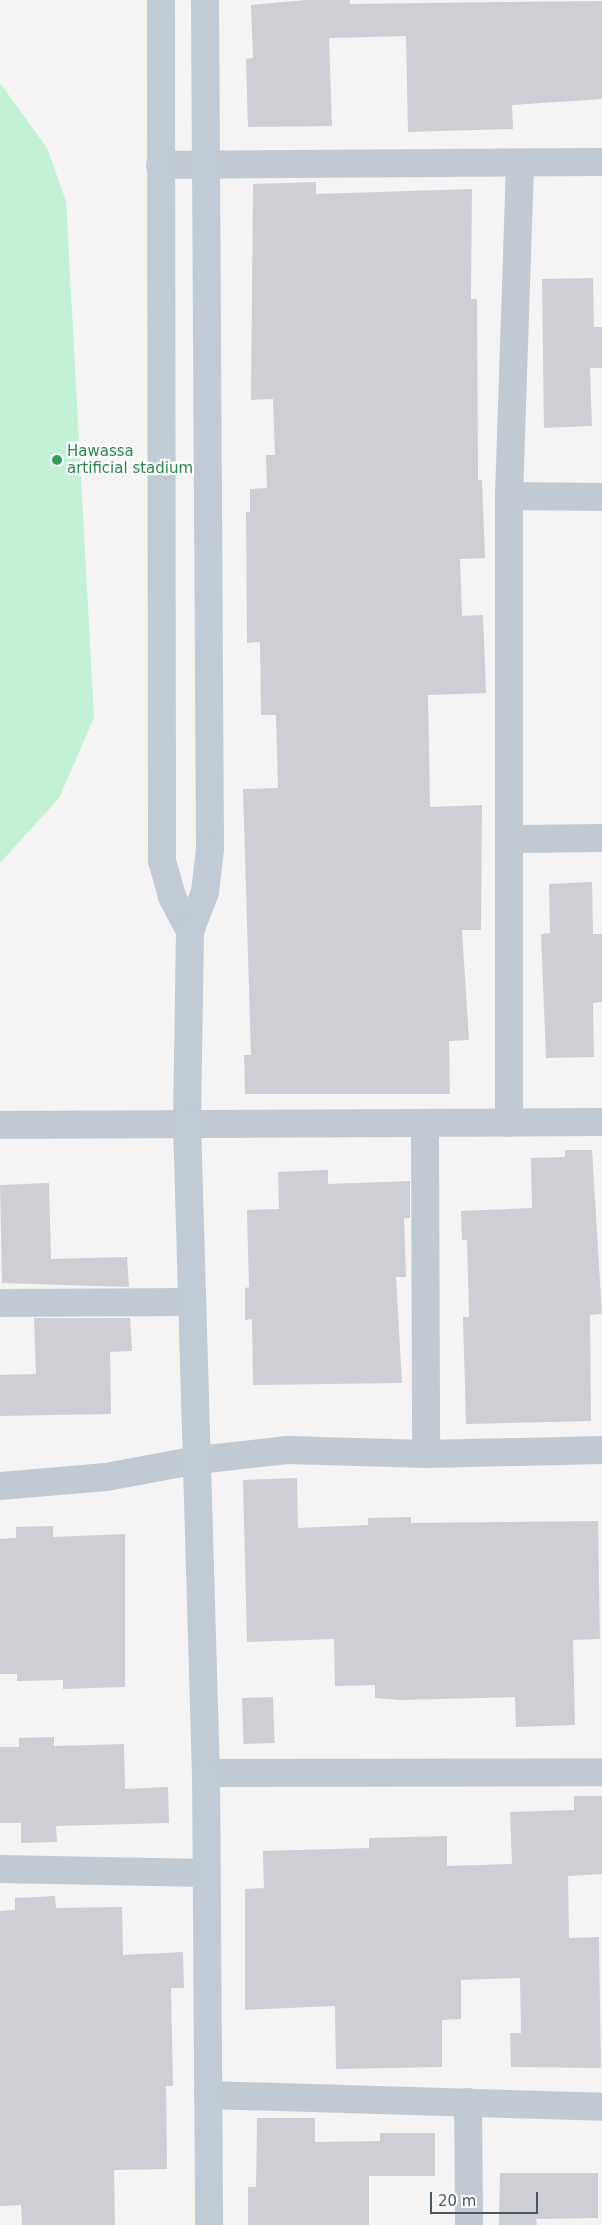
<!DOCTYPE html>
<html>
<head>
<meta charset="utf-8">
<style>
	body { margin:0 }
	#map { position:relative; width:602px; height:2225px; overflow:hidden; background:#f5f3f3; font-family:"DejaVu Sans",sans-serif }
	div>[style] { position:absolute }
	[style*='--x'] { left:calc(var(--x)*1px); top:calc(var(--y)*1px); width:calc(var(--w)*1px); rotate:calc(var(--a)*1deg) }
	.green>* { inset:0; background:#c3f1d5 }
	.building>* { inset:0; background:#cdcfd5; transform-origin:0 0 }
	.street>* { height:28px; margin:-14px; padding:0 14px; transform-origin:14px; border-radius:14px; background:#c1cad2 }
	.secondary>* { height:28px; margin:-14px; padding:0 14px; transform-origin:14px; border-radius:14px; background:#c1cbd6 }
	.dots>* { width:14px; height:14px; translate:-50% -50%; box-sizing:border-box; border:2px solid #fff; border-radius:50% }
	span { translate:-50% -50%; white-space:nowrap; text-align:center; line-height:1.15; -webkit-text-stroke:4.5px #fff; paint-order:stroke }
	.leisure-label { font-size:15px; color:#27864d }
	.left { translate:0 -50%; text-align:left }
	.scale { position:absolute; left:430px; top:2192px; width:108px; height:22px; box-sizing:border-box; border:2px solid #4a5661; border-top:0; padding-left:6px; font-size:15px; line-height:18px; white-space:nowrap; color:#4a5661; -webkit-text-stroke:4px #fff; paint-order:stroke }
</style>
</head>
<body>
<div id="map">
	<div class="green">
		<div style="clip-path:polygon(0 83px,47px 148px,66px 201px,94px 718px,59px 798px,0 863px)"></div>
	</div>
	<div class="building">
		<div style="clip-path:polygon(306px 0,350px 0,350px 4px,602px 1px,602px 99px,512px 105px,513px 129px,408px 132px,406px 36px,329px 38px,332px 126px,248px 127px,246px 59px,253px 58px,251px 5px)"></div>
		<div style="clip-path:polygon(316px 182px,316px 194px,472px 189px,471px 299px,477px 299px,478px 480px,482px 480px,485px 558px,460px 559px,462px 616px,483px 615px,486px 693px,428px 695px,430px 807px,482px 805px,481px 930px,462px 930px,469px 1040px,449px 1041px,450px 1094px,245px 1094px,244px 1055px,251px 1055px,243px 789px,278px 788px,276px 715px,261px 715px,260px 642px,247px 643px,246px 512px,250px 512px,250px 489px,267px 488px,266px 455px,275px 455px,273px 399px,251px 400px,253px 184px)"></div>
		<div style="clip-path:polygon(593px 278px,594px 327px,602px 327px,602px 368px,590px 368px,592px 426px,544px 428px,542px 279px)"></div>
		<div style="clip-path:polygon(592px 882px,593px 934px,602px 934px,602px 1002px,593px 1003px,594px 1057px,546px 1058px,541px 934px,550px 933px,549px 884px)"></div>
		<div style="clip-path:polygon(565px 1150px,592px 1150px,602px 1314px,590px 1315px,591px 1421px,466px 1424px,463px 1317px,469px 1317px,467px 1240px,462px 1240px,461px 1211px,532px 1208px,531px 1158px,565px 1157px)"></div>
		<div style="clip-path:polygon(328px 1170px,328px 1184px,410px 1181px,410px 1218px,404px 1218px,406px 1277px,396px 1277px,402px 1383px,253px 1385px,252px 1319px,245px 1320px,245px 1288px,249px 1287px,247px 1210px,279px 1209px,278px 1172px)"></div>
		<div style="clip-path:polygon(49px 1183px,51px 1259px,127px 1257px,129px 1287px,2px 1283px,0 1185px)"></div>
		<div style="clip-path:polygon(34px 1318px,130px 1318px,132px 1351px,110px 1352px,111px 1414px,0 1416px,0 1375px,36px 1374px)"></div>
		<div style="clip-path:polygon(297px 1478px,298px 1528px,368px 1525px,368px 1518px,411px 1517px,411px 1523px,598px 1521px,600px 1639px,573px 1640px,575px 1725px,516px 1727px,515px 1697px,401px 1700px,375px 1698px,375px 1685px,335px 1686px,334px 1639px,247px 1642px,243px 1480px)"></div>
		<div style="clip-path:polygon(53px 1526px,53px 1537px,125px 1534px,125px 1687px,63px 1689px,63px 1680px,17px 1681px,17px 1674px,0 1674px,0 1539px,16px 1538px,16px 1527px)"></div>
		<div style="left:273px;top:1697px;width:46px;height:31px;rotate:88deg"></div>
		<div style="clip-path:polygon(54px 1737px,54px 1746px,124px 1744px,125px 1789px,168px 1787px,169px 1823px,56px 1826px,57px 1842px,21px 1843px,21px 1823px,0 1823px,0 1747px,19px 1747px,19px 1738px)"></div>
		<div style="clip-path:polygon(574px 1796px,602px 1796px,602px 1874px,568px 1876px,569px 1938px,599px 1937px,601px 2068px,511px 2067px,510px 2033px,521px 2033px,520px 1978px,461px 1980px,461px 2019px,442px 2020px,442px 2067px,336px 2069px,335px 2006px,245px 2010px,245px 1889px,264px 1888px,263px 1851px,369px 1848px,369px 1838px,447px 1836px,447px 1866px,512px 1864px,510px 1812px,574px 1810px)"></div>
		<div style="clip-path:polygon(55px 1896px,56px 1908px,122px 1907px,123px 1955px,183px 1952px,184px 1988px,171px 1988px,173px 2086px,166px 2086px,167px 2169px,114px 2170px,115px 2225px,22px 2225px,21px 2205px,0 2206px,0 1911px,15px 1910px,15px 1898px)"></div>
		<div style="clip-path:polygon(257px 2118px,315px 2118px,315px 2142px,380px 2141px,380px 2133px,435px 2133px,435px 2176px,369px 2176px,369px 2225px,248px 2225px,248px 2187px,256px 2187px)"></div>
		<div style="clip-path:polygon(500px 2173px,598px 2173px,598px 2218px,536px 2219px,537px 2225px,499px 2225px)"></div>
	</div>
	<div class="street">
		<div style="--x:160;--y:165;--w:442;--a:-0.4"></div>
		<div style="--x:509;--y:496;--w:93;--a:0.6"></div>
		<div style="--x:513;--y:839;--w:89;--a:-0.6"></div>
		<div style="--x:509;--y:1123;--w:627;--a:-90"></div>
		<div style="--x:509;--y:496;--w:333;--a:-88.1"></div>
		<div style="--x:425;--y:1124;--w:330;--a:89.8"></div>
		<div style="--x:0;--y:1125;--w:602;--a:-0.29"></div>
		<div style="--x:0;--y:1303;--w:192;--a:-0.3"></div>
		<div style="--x:0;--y:1486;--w:106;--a:-4.9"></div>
		<div style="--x:106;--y:1477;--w:94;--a:-10.5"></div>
		<div style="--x:198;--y:1460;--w:90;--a:-6.4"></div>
		<div style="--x:287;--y:1450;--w:139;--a:1.6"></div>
		<div style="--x:426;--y:1454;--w:176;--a:-1.3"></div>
		<div style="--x:206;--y:1773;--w:396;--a:-0.1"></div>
		<div style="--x:0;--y:1869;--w:206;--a:1.1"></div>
		<div style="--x:208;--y:2095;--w:394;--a:1.7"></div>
		<div style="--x:468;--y:2102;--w:123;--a:89.5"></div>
	</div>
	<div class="secondary">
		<div style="--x:161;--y:0;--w:861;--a:89.93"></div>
		<div style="--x:162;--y:861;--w:37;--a:74"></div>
		<div style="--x:172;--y:897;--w:38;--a:62"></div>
		<div style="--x:205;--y:0;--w:849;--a:89.66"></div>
		<div style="--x:210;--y:849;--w:43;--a:96.6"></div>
		<div style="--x:205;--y:892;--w:42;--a:111"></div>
		<div style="--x:190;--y:931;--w:192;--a:90.9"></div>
		<div style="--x:187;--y:1123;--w:650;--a:88.33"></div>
		<div style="--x:206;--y:1773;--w:452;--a:89.6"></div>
	</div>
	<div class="dots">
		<div style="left:57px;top:460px;background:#2e9e5b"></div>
	</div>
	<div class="leisure-label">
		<span class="left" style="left:67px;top:460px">Hawassa<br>artificial stadium</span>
	</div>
	<div class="scale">20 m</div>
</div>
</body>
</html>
